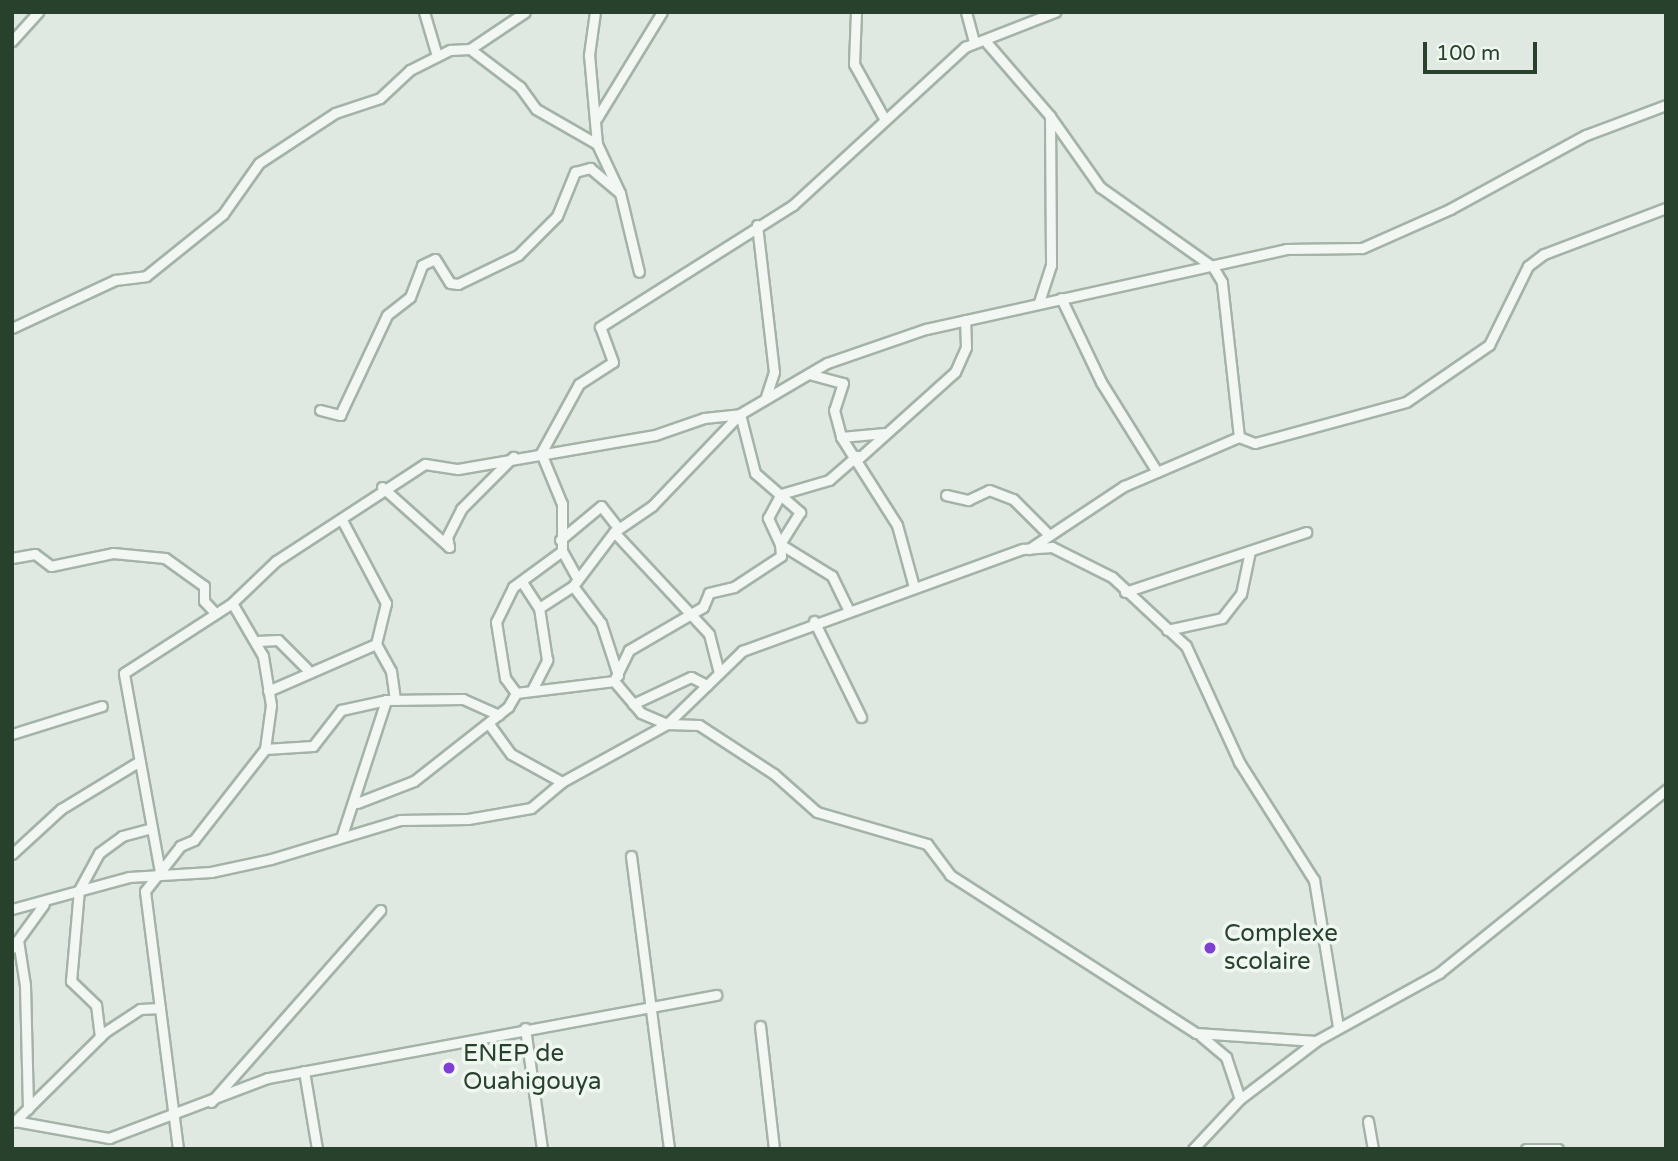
<!DOCTYPE html>
<html>
<head>
<meta charset="utf-8">
<style>
	body { margin:0 }
	#map { position:relative; width:1678px; height:1161px; overflow:hidden; background:#dfe9e1; font-family:"Varela Round",sans-serif }
	div>[style] { position:absolute }
	[style*='--x'] { left:calc(var(--x)*1px); top:calc(var(--y)*1px); width:calc(var(--w)*1px); rotate:calc(var(--a)*1deg) }
	.roads { filter:drop-shadow(2px 0 #a4b3a7) drop-shadow(-2px 0 #a4b3a7) drop-shadow(0 2px #a4b3a7) drop-shadow(0 -2px #a4b3a7) }
	.street>* { height:9px; margin:-4.5px; padding:0 4.5px; transform-origin:4.5px; border-radius:4.5px; background:#f2f7f3 }
	.dots>* { width:19px; height:19px; translate:-50% -50%; box-sizing:border-box; border:4px solid #eff7f0; border-radius:50% }
	span { translate:-50% -50%; white-space:nowrap; text-align:center; line-height:1.15; -webkit-text-stroke:7px #eff7f0; paint-order:stroke }
	.poi-label { font-size:24px; color:#27412d }
	.left { translate:0 -50%; text-align:left }
	.frame { position:absolute; inset:0; border:14px solid #27412d; pointer-events:none }
	.scale { position:absolute; left:1423px; top:42px; width:114px; height:32px; box-sizing:border-box; border:4px solid #27412d; border-top:0; padding-left:9px; font-size:21px; line-height:24px; white-space:nowrap; color:#27412d; -webkit-text-stroke:5px #eff7f0; paint-order:stroke }
</style>
</head>
<body>
<div id="map">
	<div class="roads">
		<div class="street">
			<div style="--x:424;--y:12;--w:46;--a:73.5"></div>
			<div style="--x:856;--y:12;--w:52;--a:92.2"></div>
			<div style="--x:854;--y:64;--w:64;--a:61"></div>
			<div style="--x:966;--y:12;--w:31;--a:75"></div>
			<div style="--x:12;--y:41;--w:39;--a:-48"></div>
			<div style="--x:987;--y:43;--w:96;--a:49.2"></div>
			<div style="--x:1050;--y:116;--w:149;--a:89.6"></div>
			<div style="--x:1051;--y:265;--w:39;--a:108"></div>
			<div style="--x:470;--y:49;--w:66;--a:-33.9"></div>
			<div style="--x:597;--y:118;--w:124;--a:-58.5"></div>
			<div style="--x:597;--y:144;--w:54;--a:64.9"></div>
			<div style="--x:620;--y:193;--w:81;--a:76.5"></div>
			<div style="--x:757;--y:225;--w:148;--a:83.4"></div>
			<div style="--x:774;--y:372;--w:26;--a:108"></div>
			<div style="--x:1061;--y:298;--w:93;--a:64.5"></div>
			<div style="--x:1101;--y:382;--w:106;--a:58.1"></div>
			<div style="--x:12;--y:328;--w:114;--a:-25"></div>
			<div style="--x:115;--y:280;--w:31;--a:-7"></div>
			<div style="--x:146;--y:276;--w:99;--a:-38.8"></div>
			<div style="--x:223;--y:214;--w:62;--a:-54.8"></div>
			<div style="--x:259;--y:163;--w:91;--a:-33.3"></div>
			<div style="--x:335;--y:113;--w:47;--a:-18.4"></div>
			<div style="--x:380;--y:98;--w:41;--a:-43"></div>
			<div style="--x:410;--y:70;--w:45;--a:-26.6"></div>
			<div style="--x:450;--y:50;--w:20;--a:-3"></div>
			<div style="--x:470;--y:49;--w:63;--a:37.2"></div>
			<div style="--x:520;--y:87;--w:27;--a:54"></div>
			<div style="--x:536;--y:109;--w:70;--a:29.8"></div>
			<div style="--x:597;--y:144;--w:89;--a:-95.1"></div>
			<div style="--x:589;--y:55;--w:43;--a:-82.1"></div>
			<div style="--x:809;--y:374;--w:35;--a:15"></div>
			<div style="--x:843;--y:383;--w:28;--a:108"></div>
			<div style="--x:834;--y:410;--w:28;--a:75"></div>
			<div style="--x:841;--y:437;--w:104;--a:57.5"></div>
			<div style="--x:897;--y:525;--w:64;--a:74.7"></div>
			<div style="--x:320;--y:410;--w:21;--a:14"></div>
			<div style="--x:340;--y:415;--w:110;--a:-64.8"></div>
			<div style="--x:387;--y:315;--w:29;--a:-38"></div>
			<div style="--x:410;--y:297;--w:34;--a:-69"></div>
			<div style="--x:422;--y:265;--w:14;--a:-25"></div>
			<div style="--x:435;--y:259;--w:28;--a:58"></div>
			<div style="--x:450;--y:283;--w:8;--a:7"></div>
			<div style="--x:458;--y:284;--w:67;--a:-25.8"></div>
			<div style="--x:518;--y:255;--w:55;--a:-45"></div>
			<div style="--x:557;--y:216;--w:48;--a:-67.8"></div>
			<div style="--x:575;--y:172;--w:16;--a:-15"></div>
			<div style="--x:590;--y:168;--w:39;--a:40"></div>
			<div style="--x:841;--y:437;--w:44;--a:-5.2"></div>
			<div style="--x:1239;--y:437;--w:17;--a:21"></div>
			<div style="--x:1255;--y:443;--w:156;--a:-15.2"></div>
			<div style="--x:1406;--y:402;--w:101;--a:-34.5"></div>
			<div style="--x:1489;--y:345;--w:88;--a:-63.7"></div>
			<div style="--x:1528;--y:266;--w:20;--a:-37"></div>
			<div style="--x:1544;--y:254;--w:130;--a:-20.7"></div>
			<div style="--x:858;--y:459;--w:130;--a:-41.9"></div>
			<div style="--x:955;--y:372;--w:27;--a:-66"></div>
			<div style="--x:966;--y:347;--w:27;--a:-92"></div>
			<div style="--x:382;--y:487;--w:90;--a:41.8"></div>
			<div style="--x:946;--y:495;--w:23;--a:13"></div>
			<div style="--x:968;--y:500;--w:23;--a:-25"></div>
			<div style="--x:989;--y:490;--w:26;--a:21"></div>
			<div style="--x:1013;--y:499;--w:48;--a:45"></div>
			<div style="--x:342;--y:520;--w:94;--a:62.1"></div>
			<div style="--x:386;--y:603;--w:42;--a:103.7"></div>
			<div style="--x:376;--y:644;--w:31;--a:61"></div>
			<div style="--x:391;--y:671;--w:29;--a:82"></div>
			<div style="--x:614;--y:532;--w:139;--a:47"></div>
			<div style="--x:709;--y:634;--w:40;--a:75.6"></div>
			<div style="--x:560;--y:540;--w:53;--a:-39.7"></div>
			<div style="--x:601;--y:506;--w:28;--a:52"></div>
			<div style="--x:449;--y:547;--w:10;--a:-101"></div>
			<div style="--x:447;--y:537;--w:31;--a:-63"></div>
			<div style="--x:461;--y:509;--w:74;--a:-45"></div>
			<div style="--x:1029;--y:549;--w:114;--a:-33.6"></div>
			<div style="--x:1124;--y:486;--w:125;--a:-23.1"></div>
			<div style="--x:1239;--y:437;--w:156;--a:-96.3"></div>
			<div style="--x:1222;--y:282;--w:17;--a:-121"></div>
			<div style="--x:1213;--y:267;--w:138;--a:-144.7"></div>
			<div style="--x:1100;--y:187;--w:87;--a:-125.2"></div>
			<div style="--x:12;--y:558;--w:23;--a:-10"></div>
			<div style="--x:35;--y:554;--w:20;--a:37"></div>
			<div style="--x:51;--y:566;--w:63;--a:-11.8"></div>
			<div style="--x:113;--y:553;--w:52;--a:5.5"></div>
			<div style="--x:165;--y:558;--w:48;--a:35.7"></div>
			<div style="--x:204;--y:586;--w:15;--a:90"></div>
			<div style="--x:204;--y:601;--w:16;--a:47"></div>
			<div style="--x:576;--y:576;--w:29;--a:-119"></div>
			<div style="--x:562;--y:551;--w:47;--a:-90"></div>
			<div style="--x:562;--y:504;--w:55;--a:-112.4"></div>
			<div style="--x:541;--y:453;--w:79;--a:-61.2"></div>
			<div style="--x:579;--y:384;--w:40;--a:-32.9"></div>
			<div style="--x:613;--y:362;--w:37;--a:-110"></div>
			<div style="--x:600;--y:327;--w:228;--a:-32.3"></div>
			<div style="--x:793;--y:205;--w:234;--a:-42.6"></div>
			<div style="--x:965;--y:47;--w:97;--a:-21.3"></div>
			<div style="--x:522;--y:582;--w:31;--a:57"></div>
			<div style="--x:573;--y:586;--w:46;--a:52.9"></div>
			<div style="--x:601;--y:623;--w:55;--a:71.9"></div>
			<div style="--x:1125;--y:592;--w:191;--a:-18.3"></div>
			<div style="--x:848;--y:609;--w:37;--a:-116"></div>
			<div style="--x:832;--y:576;--w:61;--a:-148.4"></div>
			<div style="--x:780;--y:544;--w:29;--a:-115"></div>
			<div style="--x:768;--y:518;--w:27;--a:-62"></div>
			<div style="--x:781;--y:494;--w:50;--a:-16.3"></div>
			<div style="--x:829;--y:480;--w:37;--a:-41"></div>
			<div style="--x:814;--y:621;--w:107;--a:63.9"></div>
			<div style="--x:1167;--y:630;--w:56;--a:-12.3"></div>
			<div style="--x:1222;--y:618;--w:31;--a:-52"></div>
			<div style="--x:1241;--y:594;--w:44;--a:-78.2"></div>
			<div style="--x:257;--y:641;--w:21;--a:-3"></div>
			<div style="--x:278;--y:640;--w:41;--a:45"></div>
			<div style="--x:532;--y:690;--w:34;--a:-63"></div>
			<div style="--x:547;--y:660;--w:53;--a:-98.7"></div>
			<div style="--x:539;--y:608;--w:40;--a:-32.9"></div>
			<div style="--x:573;--y:586;--w:68;--a:-52.8"></div>
			<div style="--x:614;--y:532;--w:46;--a:-34.4"></div>
			<div style="--x:652;--y:506;--w:127;--a:-46.3"></div>
			<div style="--x:740;--y:414;--w:61;--a:75.7"></div>
			<div style="--x:755;--y:473;--w:60;--a:40.9"></div>
			<div style="--x:800;--y:512;--w:38;--a:122"></div>
			<div style="--x:780;--y:544;--w:12;--a:85"></div>
			<div style="--x:781;--y:556;--w:56;--a:146.6"></div>
			<div style="--x:734;--y:587;--w:26;--a:167"></div>
			<div style="--x:709;--y:593;--w:15;--a:113"></div>
			<div style="--x:703;--y:607;--w:86;--a:149.8"></div>
			<div style="--x:629;--y:650;--w:34;--a:116"></div>
			<div style="--x:268;--y:691;--w:118;--a:-23.5"></div>
			<div style="--x:516;--y:693;--w:99;--a:-7"></div>
			<div style="--x:614;--y:681;--w:42;--a:49.8"></div>
			<div style="--x:641;--y:713;--w:28;--a:23"></div>
			<div style="--x:667;--y:724;--w:32;--a:2"></div>
			<div style="--x:699;--y:725;--w:90;--a:33.2"></div>
			<div style="--x:774;--y:774;--w:57;--a:41.5"></div>
			<div style="--x:817;--y:812;--w:115;--a:16.2"></div>
			<div style="--x:927;--y:844;--w:39;--a:53"></div>
			<div style="--x:950;--y:875;--w:292;--a:32.7"></div>
			<div style="--x:1196;--y:1033;--w:120;--a:3.8"></div>
			<div style="--x:516;--y:693;--w:19;--a:-126"></div>
			<div style="--x:505;--y:678;--w:57;--a:-99.1"></div>
			<div style="--x:496;--y:622;--w:39;--a:-64"></div>
			<div style="--x:513;--y:587;--w:61;--a:-36.3"></div>
			<div style="--x:633;--y:704;--w:64;--a:-25"></div>
			<div style="--x:691;--y:677;--w:18;--a:27"></div>
			<div style="--x:489;--y:724;--w:37;--a:54"></div>
			<div style="--x:511;--y:754;--w:58;--a:28.8"></div>
			<div style="--x:12;--y:734;--w:94;--a:-17.3"></div>
			<div style="--x:265;--y:749;--w:48;--a:-3.6"></div>
			<div style="--x:313;--y:746;--w:46;--a:-52.1"></div>
			<div style="--x:341;--y:710;--w:46;--a:-12.5"></div>
			<div style="--x:357;--y:803;--w:61;--a:-21.1"></div>
			<div style="--x:414;--y:781;--w:120;--a:-38.2"></div>
			<div style="--x:508;--y:707;--w:16;--a:-60"></div>
			<div style="--x:342;--y:835;--w:142;--a:-71.9"></div>
			<div style="--x:386;--y:700;--w:77;--a:-0.7"></div>
			<div style="--x:463;--y:699;--w:39;--a:24"></div>
			<div style="--x:12;--y:854;--w:67;--a:-42.6"></div>
			<div style="--x:61;--y:809;--w:92;--a:-31.3"></div>
			<div style="--x:631;--y:856;--w:295;--a:82.6"></div>
			<div style="--x:160;--y:872;--w:33;--a:-52"></div>
			<div style="--x:180;--y:846;--w:15;--a:-23"></div>
			<div style="--x:194;--y:840;--w:115;--a:-52"></div>
			<div style="--x:265;--y:749;--w:44;--a:-82.2"></div>
			<div style="--x:271;--y:705;--w:50;--a:-99.3"></div>
			<div style="--x:263;--y:656;--w:61;--a:-120.3"></div>
			<div style="--x:12;--y:909;--w:121;--a:-15.3"></div>
			<div style="--x:129;--y:877;--w:82;--a:-3.5"></div>
			<div style="--x:211;--y:872;--w:61;--a:-12.2"></div>
			<div style="--x:271;--y:859;--w:135;--a:-16.8"></div>
			<div style="--x:400;--y:820;--w:68;--a:-0.8"></div>
			<div style="--x:468;--y:819;--w:64;--a:-9.9"></div>
			<div style="--x:531;--y:808;--w:40;--a:-40"></div>
			<div style="--x:562;--y:782;--w:120;--a:-28.9"></div>
			<div style="--x:667;--y:724;--w:105;--a:-44.2"></div>
			<div style="--x:742;--y:651;--w:299;--a:-20"></div>
			<div style="--x:1023;--y:549;--w:29;--a:-4"></div>
			<div style="--x:1052;--y:547;--w:67;--a:26.6"></div>
			<div style="--x:1112;--y:577;--w:101;--a:43"></div>
			<div style="--x:1186;--y:646;--w:128;--a:65.4"></div>
			<div style="--x:1239;--y:762;--w:140;--a:57.6"></div>
			<div style="--x:1314;--y:880;--w:148;--a:80.7"></div>
			<div style="--x:18;--y:940;--w:46;--a:81.2"></div>
			<div style="--x:25;--y:985;--w:124;--a:88.6"></div>
			<div style="--x:12;--y:948;--w:54;--a:-54"></div>
			<div style="--x:760;--y:1026;--w:124;--a:83.5"></div>
			<div style="--x:525;--y:1028;--w:122;--a:82"></div>
			<div style="--x:1201;--y:1036;--w:33;--a:40"></div>
			<div style="--x:1226;--y:1057;--w:44;--a:71.6"></div>
			<div style="--x:100;--y:1037;--w:32;--a:-97"></div>
			<div style="--x:96;--y:1005;--w:35;--a:-136"></div>
			<div style="--x:71;--y:981;--w:91;--a:-85"></div>
			<div style="--x:79;--y:890;--w:42;--a:-61.6"></div>
			<div style="--x:99;--y:853;--w:29;--a:-36"></div>
			<div style="--x:122;--y:836;--w:31;--a:-15"></div>
			<div style="--x:304;--y:1071;--w:79;--a:80.5"></div>
			<div style="--x:211;--y:1102;--w:256;--a:-48.6"></div>
			<div style="--x:15;--y:1121;--w:96;--a:10.3"></div>
			<div style="--x:109;--y:1138;--w:170;--a:-20.7"></div>
			<div style="--x:268;--y:1078;--w:456;--a:-10.5"></div>
			<div style="--x:1368;--y:1121;--w:28;--a:80"></div>
			<div style="--x:14;--y:1122;--w:128;--a:-44.7"></div>
			<div style="--x:105;--y:1032;--w:42;--a:-33.3"></div>
			<div style="--x:140;--y:1009;--w:20;--a:-3"></div>
			<div style="--x:178;--y:1149;--w:260;--a:-97.3"></div>
			<div style="--x:145;--y:891;--w:24;--a:-52"></div>
			<div style="--x:160;--y:872;--w:202;--a:-100.3"></div>
			<div style="--x:124;--y:673;--w:129;--a:-32.9"></div>
			<div style="--x:232;--y:603;--w:61;--a:-43.7"></div>
			<div style="--x:276;--y:561;--w:178;--a:-33.1"></div>
			<div style="--x:425;--y:464;--w:33;--a:9"></div>
			<div style="--x:458;--y:469;--w:200;--a:-9.8"></div>
			<div style="--x:655;--y:435;--w:52;--a:-19.1"></div>
			<div style="--x:704;--y:418;--w:36;--a:-6"></div>
			<div style="--x:740;--y:414;--w:101;--a:-30.4"></div>
			<div style="--x:827;--y:363;--w:105;--a:-19"></div>
			<div style="--x:926;--y:329;--w:369;--a:-12.5"></div>
			<div style="--x:1286;--y:249;--w:76;--a:-0.8"></div>
			<div style="--x:1362;--y:248;--w:96;--a:-23.9"></div>
			<div style="--x:1450;--y:209;--w:155;--a:-28.6"></div>
			<div style="--x:1586;--y:135;--w:85;--a:-20.6"></div>
			<div style="--x:1193;--y:1149;--w:69;--a:-46.8"></div>
			<div style="--x:1240;--y:1099;--w:96;--a:-37.3"></div>
			<div style="--x:1316;--y:1041;--w:141;--a:-28.9"></div>
			<div style="--x:1439;--y:973;--w:292;--a:-38.9"></div>
			<div style="--x:1526;--y:1149;--w:32;--a:0"></div>
		</div>
	</div>
	<div class="dots">
		<div style="left:1210px;top:948px;background:#803fd4"></div>
		<div style="left:449px;top:1068px;background:#803fd4"></div>
	</div>
	<div class="poi-label">
		<span class="left" style="left:1224px;top:948px">Complexe<br>scolaire</span>
		<span class="left" style="left:463px;top:1068px">ENEP de<br>Ouahigouya</span>
	</div>
	<div class="frame"></div>
	<div class="scale">100 m</div>
</div>
</body>
</html>
